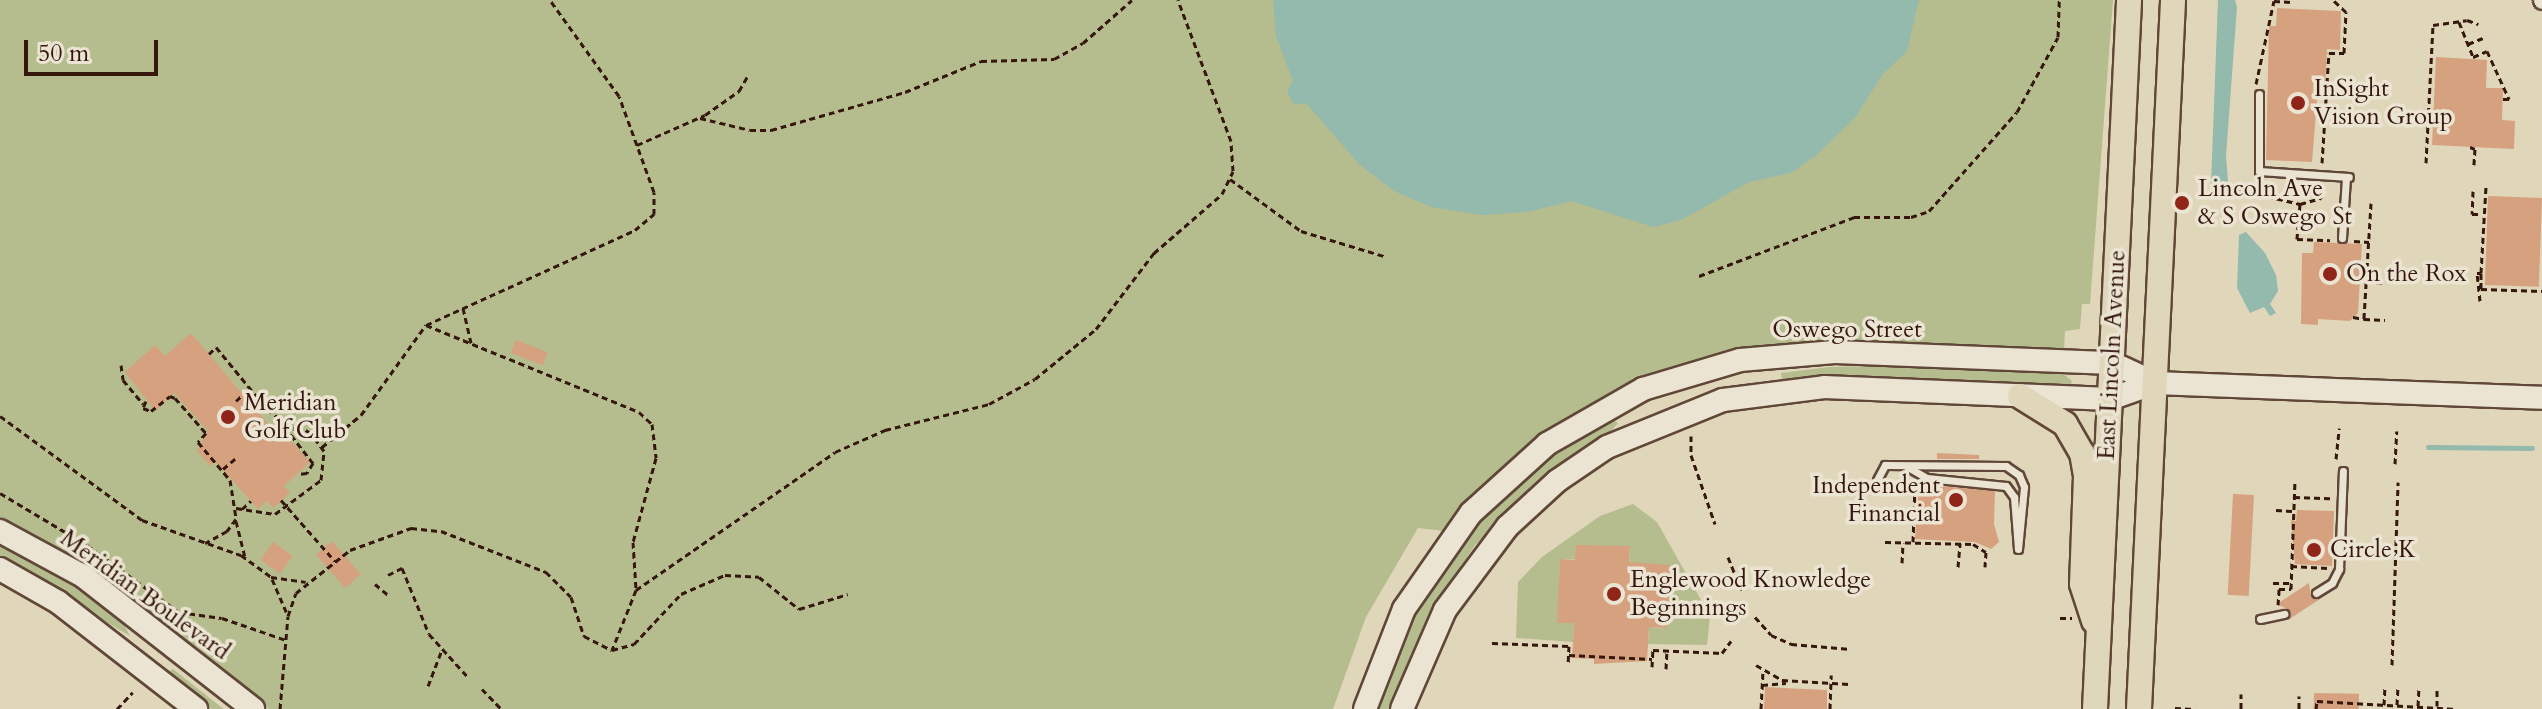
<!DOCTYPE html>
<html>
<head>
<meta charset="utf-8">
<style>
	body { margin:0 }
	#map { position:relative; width:2542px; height:709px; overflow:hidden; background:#e0d6b9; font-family:Cardo,serif }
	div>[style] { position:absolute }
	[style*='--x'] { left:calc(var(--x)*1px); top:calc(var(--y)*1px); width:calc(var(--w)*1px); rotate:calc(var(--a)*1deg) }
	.green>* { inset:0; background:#b5bd8e }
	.water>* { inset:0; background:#94b9ad }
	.stream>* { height:5px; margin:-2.5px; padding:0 2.5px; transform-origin:2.5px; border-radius:2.5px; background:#94b9ad }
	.building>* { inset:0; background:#d6a17f; transform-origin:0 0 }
	.path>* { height:3px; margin-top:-1.5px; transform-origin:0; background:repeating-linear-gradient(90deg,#35170d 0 6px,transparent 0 10px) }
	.roads { filter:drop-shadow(2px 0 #604738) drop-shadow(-2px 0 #604738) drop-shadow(0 2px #604738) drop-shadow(0 -2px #604738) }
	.lane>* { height:7px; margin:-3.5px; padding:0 3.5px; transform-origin:3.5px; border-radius:3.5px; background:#ebe4d2 }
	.street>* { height:14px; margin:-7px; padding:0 7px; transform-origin:7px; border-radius:7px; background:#ebe4d2 }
	.secondary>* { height:22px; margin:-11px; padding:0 11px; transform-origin:11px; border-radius:11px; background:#ebe4d2 }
	.primary>* { height:24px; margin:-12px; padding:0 12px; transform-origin:12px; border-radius:12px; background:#e0d6b9 }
	.dots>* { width:22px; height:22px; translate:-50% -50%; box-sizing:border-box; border:4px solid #ebe4d2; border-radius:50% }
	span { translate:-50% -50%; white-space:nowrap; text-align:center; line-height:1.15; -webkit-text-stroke:7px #ebe4d2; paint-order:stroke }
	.poi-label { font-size:24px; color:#35170d }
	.left { translate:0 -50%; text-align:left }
	.right { translate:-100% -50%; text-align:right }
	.street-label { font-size:24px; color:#35170d }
	.scale { position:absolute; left:24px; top:40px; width:134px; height:36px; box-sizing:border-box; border:4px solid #35170d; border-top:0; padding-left:10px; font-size:24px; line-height:28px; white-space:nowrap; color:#35170d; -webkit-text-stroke:6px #ebe4d2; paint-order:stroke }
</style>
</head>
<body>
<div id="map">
	<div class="green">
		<div style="clip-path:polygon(0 0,2113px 0,2090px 304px,2082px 304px,2080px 329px,2065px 331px,2064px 351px,1790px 343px,1704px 358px,1613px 392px,1514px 456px,1444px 531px,1418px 528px,1366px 617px,1333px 709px,269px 709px,101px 576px,0 520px)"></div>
		<div style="clip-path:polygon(1925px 365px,2062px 373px,2072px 381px,2070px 387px,1782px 380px,1781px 373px,1829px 367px)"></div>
		<div style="clip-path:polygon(1613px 420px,1618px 423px,1606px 437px,1554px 469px,1475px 545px,1430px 613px,1391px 709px,1376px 709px,1407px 628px,1463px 540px,1546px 458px)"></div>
		<div style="clip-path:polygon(1633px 504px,1657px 522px,1710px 616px,1707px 645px,1648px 644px,1649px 627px,1667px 628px,1629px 562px,1630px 547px,1590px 560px,1560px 559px,1558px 623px,1574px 623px,1573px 642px,1516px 638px,1518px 582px,1542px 557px,1600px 516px)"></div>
		<div style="clip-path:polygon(0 542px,78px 584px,121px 619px,130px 636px,0 559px)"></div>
		<div style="clip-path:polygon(173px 669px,221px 707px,224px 709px,212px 709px,177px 681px,169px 671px)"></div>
	</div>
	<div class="water">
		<div style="clip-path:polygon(1273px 0,1919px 0,1907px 51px,1883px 74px,1855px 118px,1814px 157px,1791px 173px,1749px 182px,1681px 220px,1653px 227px,1572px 201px,1527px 212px,1482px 215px,1431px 207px,1394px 191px,1360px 165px,1306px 103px,1294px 105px,1287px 91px,1293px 81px,1276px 36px)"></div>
		<div style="clip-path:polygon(2218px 0,2235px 0,2237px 7px,2226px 156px,2229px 193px,2222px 197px,2211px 184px)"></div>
		<div style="clip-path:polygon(2246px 232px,2265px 253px,2276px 275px,2278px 291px,2270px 304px,2276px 313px,2270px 316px,2264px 307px,2250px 313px,2237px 288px,2239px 235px)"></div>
	</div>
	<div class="stream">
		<div style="--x:2428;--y:447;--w:104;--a:0.6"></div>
	</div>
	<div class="building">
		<div style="clip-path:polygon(2277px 8px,2341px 11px,2340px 50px,2327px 49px,2325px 89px,2318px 88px,2312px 162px,2266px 160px,2269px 26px,2276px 26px)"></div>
		<div style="clip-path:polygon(2436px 57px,2487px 60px,2486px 88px,2503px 88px,2502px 120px,2515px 121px,2514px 149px,2432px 145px)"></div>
		<div style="left:2488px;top:196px;width:54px;height:89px;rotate:2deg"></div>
		<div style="clip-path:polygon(2314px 242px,2362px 244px,2358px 313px,2350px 321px,2318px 319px,2318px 325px,2301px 324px,2302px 253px,2313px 253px)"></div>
		<div style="clip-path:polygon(191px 333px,273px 430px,278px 426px,310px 462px,284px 486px,290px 493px,273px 508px,267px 501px,258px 509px,215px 461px,210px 466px,197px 451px,208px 431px,174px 393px,155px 411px,125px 372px,155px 345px,165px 356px)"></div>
		<div style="left:516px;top:340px;width:34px;height:14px;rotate:21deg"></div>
		<div style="clip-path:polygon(1937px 453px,1979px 455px,1979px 459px,1937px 459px)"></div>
		<div style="clip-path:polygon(1919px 484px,1995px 491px,1994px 524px,1999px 542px,1991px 549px,1975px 542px,1915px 539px)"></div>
		<div style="left:2233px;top:494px;width:21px;height:101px;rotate:3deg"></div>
		<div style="clip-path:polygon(2297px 510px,2334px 511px,2332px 566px,2295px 564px,2291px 520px,2296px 521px)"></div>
		<div style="left:332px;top:541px;width:44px;height:21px;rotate:49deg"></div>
		<div style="left:273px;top:542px;width:24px;height:22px;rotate:35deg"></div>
		<div style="clip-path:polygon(1576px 545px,1630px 546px,1629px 562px,1670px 565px,1667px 628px,1649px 627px,1647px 661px,1594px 664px,1594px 659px,1572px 658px,1574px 623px,1557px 623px,1560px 559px,1575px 560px)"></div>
		<div style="clip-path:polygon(2309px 583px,2311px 597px,2320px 599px,2288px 620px,2289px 610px,2277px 604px)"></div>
		<div style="clip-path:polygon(1765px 687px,1827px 690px,1827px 709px,1764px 709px)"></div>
		<div style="left:2314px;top:693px;width:45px;height:16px;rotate:1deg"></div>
	</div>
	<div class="path">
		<div style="--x:2459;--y:22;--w:38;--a:68"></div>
		<div style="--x:2473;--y:57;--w:15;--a:-23"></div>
		<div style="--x:2487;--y:51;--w:53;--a:65.4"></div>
		<div style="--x:2509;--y:99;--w:6;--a:180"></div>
		<div style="--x:2468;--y:44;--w:16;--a:-22"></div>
		<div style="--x:2256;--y:84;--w:85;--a:-77.8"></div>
		<div style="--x:2274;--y:1;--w:20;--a:3"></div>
		<div style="--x:2363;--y:94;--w:30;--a:2"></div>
		<div style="--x:2326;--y:95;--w:18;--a:6"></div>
		<div style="--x:700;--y:118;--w:51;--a:13.5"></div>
		<div style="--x:750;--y:130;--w:21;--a:0"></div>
		<div style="--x:771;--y:130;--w:139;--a:-15.8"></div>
		<div style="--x:905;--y:92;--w:82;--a:-22.2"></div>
		<div style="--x:981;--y:61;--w:73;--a:-1.6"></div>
		<div style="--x:1054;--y:59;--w:33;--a:-29"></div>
		<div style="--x:1083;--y:43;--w:65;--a:-41.3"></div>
		<div style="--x:637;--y:145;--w:74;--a:-23.8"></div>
		<div style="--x:705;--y:115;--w:42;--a:-35.2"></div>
		<div style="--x:739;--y:91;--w:20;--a:-60"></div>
		<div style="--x:2470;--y:147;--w:5;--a:22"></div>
		<div style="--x:2475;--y:149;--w:16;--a:94"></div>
		<div style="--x:2322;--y:163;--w:110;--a:-86.4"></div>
		<div style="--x:2329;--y:53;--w:15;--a:0"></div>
		<div style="--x:2344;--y:53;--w:41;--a:-87.2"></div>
		<div style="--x:2346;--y:12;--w:18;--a:-137"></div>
		<div style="--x:2426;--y:163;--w:138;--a:-87.1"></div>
		<div style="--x:2433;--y:25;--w:34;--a:-8"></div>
		<div style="--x:2467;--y:20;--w:12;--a:20"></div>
		<div style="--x:1230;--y:179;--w:88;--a:36.2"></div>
		<div style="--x:1301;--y:231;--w:87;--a:16.8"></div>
		<div style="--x:2238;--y:189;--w:64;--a:13.6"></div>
		<div style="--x:2300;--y:204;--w:22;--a:-16"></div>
		<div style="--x:2321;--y:198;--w:12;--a:-90"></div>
		<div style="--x:2473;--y:191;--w:23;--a:92"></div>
		<div style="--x:2472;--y:214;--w:9;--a:0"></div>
		<div style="--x:2371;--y:203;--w:116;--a:93.5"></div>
		<div style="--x:2364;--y:319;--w:21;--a:3"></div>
		<div style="--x:2300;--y:204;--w:35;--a:95"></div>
		<div style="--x:2297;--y:239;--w:33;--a:2"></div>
		<div style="--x:2354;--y:241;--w:15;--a:4"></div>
		<div style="--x:2481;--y:273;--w:16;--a:90"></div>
		<div style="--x:2481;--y:289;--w:61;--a:1.9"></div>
		<div style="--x:1699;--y:276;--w:166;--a:-20.8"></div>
		<div style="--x:1854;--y:217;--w:57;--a:0"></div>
		<div style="--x:1911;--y:217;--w:19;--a:-18"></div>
		<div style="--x:1929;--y:211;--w:132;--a:-48.4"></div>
		<div style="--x:2017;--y:112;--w:85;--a:-61.3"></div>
		<div style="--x:2058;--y:37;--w:37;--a:-88"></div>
		<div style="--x:2366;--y:281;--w:17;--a:7"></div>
		<div style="--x:2480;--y:301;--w:28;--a:-96"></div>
		<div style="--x:2477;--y:273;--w:4;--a:0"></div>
		<div style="--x:2481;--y:273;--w:87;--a:-86.7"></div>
		<div style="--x:463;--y:308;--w:36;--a:77"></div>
		<div style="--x:2353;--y:317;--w:11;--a:10"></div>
		<div style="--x:426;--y:325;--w:230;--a:22.2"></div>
		<div style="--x:639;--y:412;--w:18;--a:43"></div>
		<div style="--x:652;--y:424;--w:34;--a:83"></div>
		<div style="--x:656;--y:458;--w:87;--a:105.3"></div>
		<div style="--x:633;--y:542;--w:48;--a:86.4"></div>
		<div style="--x:636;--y:590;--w:65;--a:111.8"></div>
		<div style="--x:209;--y:354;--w:10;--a:-45"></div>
		<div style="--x:216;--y:347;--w:80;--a:50.6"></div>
		<div style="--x:267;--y:409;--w:31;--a:38"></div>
		<div style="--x:121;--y:365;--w:15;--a:82"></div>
		<div style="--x:123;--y:380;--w:31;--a:50"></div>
		<div style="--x:146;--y:401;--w:8;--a:113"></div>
		<div style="--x:143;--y:408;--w:9;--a:21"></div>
		<div style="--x:151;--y:411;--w:24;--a:-38"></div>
		<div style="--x:170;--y:396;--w:5;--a:22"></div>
		<div style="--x:175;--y:398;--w:47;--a:48.5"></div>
		<div style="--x:206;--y:433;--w:12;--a:132"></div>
		<div style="--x:198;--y:442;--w:50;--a:49.9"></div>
		<div style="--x:230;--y:480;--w:39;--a:81"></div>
		<div style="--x:236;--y:519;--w:15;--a:127"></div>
		<div style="--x:227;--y:531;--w:25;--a:151"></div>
		<div style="--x:236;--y:401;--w:19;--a:-43"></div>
		<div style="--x:0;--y:416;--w:176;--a:36.2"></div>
		<div style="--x:142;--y:520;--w:105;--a:19.5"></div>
		<div style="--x:241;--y:555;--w:37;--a:36"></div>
		<div style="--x:271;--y:577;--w:35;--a:8"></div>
		<div style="--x:1691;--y:436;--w:19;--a:90"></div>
		<div style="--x:1691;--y:455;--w:73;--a:70.8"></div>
		<div style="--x:322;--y:447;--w:50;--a:-39.4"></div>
		<div style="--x:361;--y:415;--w:111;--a:-54.2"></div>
		<div style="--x:426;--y:325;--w:230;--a:-24.4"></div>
		<div style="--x:635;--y:230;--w:25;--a:-40"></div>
		<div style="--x:654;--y:214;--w:22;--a:-90"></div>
		<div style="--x:654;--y:192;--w:102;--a:-110"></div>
		<div style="--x:619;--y:96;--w:118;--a:-125.7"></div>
		<div style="--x:2336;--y:459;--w:31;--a:-84"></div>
		<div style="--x:2395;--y:464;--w:33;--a:-87"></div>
		<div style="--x:223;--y:469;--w:16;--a:-40"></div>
		<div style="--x:0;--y:493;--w:101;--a:30.9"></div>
		<div style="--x:87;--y:545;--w:114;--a:36.1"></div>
		<div style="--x:179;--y:612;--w:43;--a:7.9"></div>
		<div style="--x:222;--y:618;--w:68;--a:19"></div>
		<div style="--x:2294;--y:497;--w:36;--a:2"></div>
		<div style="--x:281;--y:500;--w:81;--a:48.5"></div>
		<div style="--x:236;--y:508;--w:39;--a:9"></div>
		<div style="--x:275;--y:514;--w:57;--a:-36.5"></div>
		<div style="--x:321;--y:480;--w:29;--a:-84"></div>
		<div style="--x:324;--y:451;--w:22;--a:-126"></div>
		<div style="--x:311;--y:433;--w:17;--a:-152"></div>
		<div style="--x:296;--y:425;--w:11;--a:117"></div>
		<div style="--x:291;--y:435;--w:36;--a:52"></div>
		<div style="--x:313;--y:463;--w:12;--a:121"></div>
		<div style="--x:307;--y:473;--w:9;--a:174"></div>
		<div style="--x:242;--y:509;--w:12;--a:-42"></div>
		<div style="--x:2276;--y:510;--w:16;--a:4"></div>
		<div style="--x:236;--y:521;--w:36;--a:76"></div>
		<div style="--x:1885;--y:542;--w:88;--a:1.3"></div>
		<div style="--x:1973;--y:544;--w:15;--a:32"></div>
		<div style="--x:1986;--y:552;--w:15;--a:94"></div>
		<div style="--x:1913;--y:542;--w:56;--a:-88"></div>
		<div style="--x:1728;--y:557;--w:37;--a:68"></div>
		<div style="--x:1902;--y:563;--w:20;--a:-87"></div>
		<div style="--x:2291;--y:566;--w:37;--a:3"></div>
		<div style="--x:1958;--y:567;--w:24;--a:-85"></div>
		<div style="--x:388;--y:575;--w:16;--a:-27"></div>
		<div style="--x:402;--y:568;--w:71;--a:67.8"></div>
		<div style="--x:429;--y:634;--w:57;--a:47.9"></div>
		<div style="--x:272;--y:579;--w:40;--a:66.6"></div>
		<div style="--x:2273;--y:583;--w:16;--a:0"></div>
		<div style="--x:375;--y:584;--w:17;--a:40"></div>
		<div style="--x:636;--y:590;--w:242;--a:-34.7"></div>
		<div style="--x:835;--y:452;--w:55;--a:-23.7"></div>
		<div style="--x:885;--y:430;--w:107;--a:-14"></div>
		<div style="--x:989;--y:404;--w:52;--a:-28.5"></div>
		<div style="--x:1035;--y:379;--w:79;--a:-39.3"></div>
		<div style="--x:1096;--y:329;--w:96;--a:-52.7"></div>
		<div style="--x:1154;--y:253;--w:90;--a:-40.9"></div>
		<div style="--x:1222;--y:194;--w:25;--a:-64"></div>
		<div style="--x:1233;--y:171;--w:30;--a:-94"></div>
		<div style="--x:1231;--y:141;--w:151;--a:-110.6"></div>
		<div style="--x:2278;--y:605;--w:16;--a:-86"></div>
		<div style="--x:2279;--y:589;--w:12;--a:0"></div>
		<div style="--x:2291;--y:589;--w:109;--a:-87.9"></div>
		<div style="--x:1755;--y:617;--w:24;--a:48"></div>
		<div style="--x:1771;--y:635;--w:22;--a:24"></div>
		<div style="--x:1791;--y:644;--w:60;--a:4.8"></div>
		<div style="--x:2060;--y:618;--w:12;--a:0"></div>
		<div style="--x:1492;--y:643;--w:77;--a:2.2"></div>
		<div style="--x:1569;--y:646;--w:17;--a:93"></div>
		<div style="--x:1569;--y:655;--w:83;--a:2.8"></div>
		<div style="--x:1756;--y:665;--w:30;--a:30"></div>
		<div style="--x:1782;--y:680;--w:67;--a:3.4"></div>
		<div style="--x:2392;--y:665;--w:183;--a:-88.1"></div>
		<div style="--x:1652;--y:667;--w:17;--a:-87"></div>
		<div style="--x:1653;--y:650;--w:69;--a:2.5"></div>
		<div style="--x:1722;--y:653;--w:15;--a:-53"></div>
		<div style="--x:1666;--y:669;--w:18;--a:-87"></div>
		<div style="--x:1762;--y:685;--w:24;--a:-5"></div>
		<div style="--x:428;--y:686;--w:39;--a:-69"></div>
		<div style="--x:482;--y:689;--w:28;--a:46"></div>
		<div style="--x:2384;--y:705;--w:19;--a:-87"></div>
		<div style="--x:2397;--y:705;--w:18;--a:-87"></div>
		<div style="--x:2418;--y:706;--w:19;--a:-87"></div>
		<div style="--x:2437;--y:706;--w:19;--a:-90"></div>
		<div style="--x:2175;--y:708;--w:20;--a:3"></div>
		<div style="--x:117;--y:709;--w:23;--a:-47"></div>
		<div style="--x:280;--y:709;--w:93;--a:-85.1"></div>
		<div style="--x:288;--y:616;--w:24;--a:-71"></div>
		<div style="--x:296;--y:593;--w:69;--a:-38.5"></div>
		<div style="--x:350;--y:550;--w:65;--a:-19.8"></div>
		<div style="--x:411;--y:528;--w:30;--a:6"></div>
		<div style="--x:441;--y:531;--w:113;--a:21.3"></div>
		<div style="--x:546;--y:572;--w:35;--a:45"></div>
		<div style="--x:571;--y:597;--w:41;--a:71.6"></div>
		<div style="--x:584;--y:636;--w:31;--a:27"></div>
		<div style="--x:612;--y:650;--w:23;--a:-15"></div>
		<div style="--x:634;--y:644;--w:69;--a:-46.8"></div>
		<div style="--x:681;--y:594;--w:48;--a:-23.4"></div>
		<div style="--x:725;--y:575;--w:34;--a:3"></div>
		<div style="--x:759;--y:577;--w:51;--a:38.7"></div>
		<div style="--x:799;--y:609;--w:51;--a:-17"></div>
		<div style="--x:1761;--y:709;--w:36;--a:-87"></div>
		<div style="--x:1830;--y:709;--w:34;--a:-88"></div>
		<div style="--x:2241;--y:709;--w:15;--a:-90"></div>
		<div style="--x:2299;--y:709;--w:13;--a:-90"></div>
		<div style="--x:2316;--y:709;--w:8;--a:-83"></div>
		<div style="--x:2317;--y:701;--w:140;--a:3.3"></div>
	</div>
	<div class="roads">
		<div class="lane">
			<div style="--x:2259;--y:94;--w:77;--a:90"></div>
			<div style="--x:2259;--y:171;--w:90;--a:3.8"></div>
			<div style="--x:2342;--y:238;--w:61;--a:-86.2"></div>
			<div style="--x:1906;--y:466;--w:24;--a:30"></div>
			<div style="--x:1927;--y:478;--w:79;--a:5.8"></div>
			<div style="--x:2006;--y:486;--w:14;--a:54"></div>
			<div style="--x:2014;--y:497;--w:52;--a:85.6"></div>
			<div style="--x:1877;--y:480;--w:17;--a:-62"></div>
			<div style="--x:1885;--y:465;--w:121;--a:0.5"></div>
			<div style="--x:2006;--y:466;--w:16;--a:35"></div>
			<div style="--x:2019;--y:475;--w:13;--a:67"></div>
			<div style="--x:2024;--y:487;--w:62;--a:95.5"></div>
			<div style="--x:2316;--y:593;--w:19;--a:-32"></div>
			<div style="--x:2332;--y:583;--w:16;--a:-63"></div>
			<div style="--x:2339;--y:569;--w:98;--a:-87.7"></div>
			<div style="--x:2260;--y:619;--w:25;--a:-12"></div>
		</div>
		<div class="street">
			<div style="--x:2541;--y:0;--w:2;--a:63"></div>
		</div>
		<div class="secondary">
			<div style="--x:0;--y:531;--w:94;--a:28.5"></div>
			<div style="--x:83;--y:576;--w:216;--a:38"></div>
			<div style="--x:0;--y:569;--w:67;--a:29.6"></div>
			<div style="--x:58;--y:602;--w:175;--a:37.8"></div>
			<div style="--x:1365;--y:709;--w:107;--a:-68.7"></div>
			<div style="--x:1404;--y:609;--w:117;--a:-55.1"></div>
			<div style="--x:1471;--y:513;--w:103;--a:-42.2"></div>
			<div style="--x:1547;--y:444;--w:111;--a:-29.8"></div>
			<div style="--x:1643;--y:389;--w:101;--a:-16.6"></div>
			<div style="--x:1740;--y:360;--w:95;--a:-4.8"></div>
			<div style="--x:1835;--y:352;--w:277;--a:2.3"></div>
			<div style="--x:2112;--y:363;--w:47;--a:24.9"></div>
			<div style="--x:1402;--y:709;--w:108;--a:-66.5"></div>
			<div style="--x:1445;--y:610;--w:104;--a:-53.2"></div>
			<div style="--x:1507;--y:527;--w:68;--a:-42.6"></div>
			<div style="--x:1557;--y:481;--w:60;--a:-34.2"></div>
			<div style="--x:1607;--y:447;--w:125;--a:-22.1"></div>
			<div style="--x:1723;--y:400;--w:102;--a:-7.3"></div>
			<div style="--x:1824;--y:387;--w:286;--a:2.4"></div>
			<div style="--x:2110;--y:399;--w:48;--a:-19.6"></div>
			<div style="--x:2155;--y:383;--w:387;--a:2.2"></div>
		</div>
		<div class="primary">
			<div style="--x:2020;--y:396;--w:53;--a:31.9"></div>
			<div style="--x:2065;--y:424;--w:34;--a:60"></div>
			<div style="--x:2082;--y:453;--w:23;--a:80"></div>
			<div style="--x:2086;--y:476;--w:108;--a:92.1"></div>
			<div style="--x:2082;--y:584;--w:39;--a:72"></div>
			<div style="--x:2095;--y:709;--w:710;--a:-87.25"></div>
			<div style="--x:2139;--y:709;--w:710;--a:-87.25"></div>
		</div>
	</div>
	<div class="dots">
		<div style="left:2298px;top:103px;background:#8f2418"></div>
		<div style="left:2182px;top:203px;background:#8f2418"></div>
		<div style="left:2330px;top:274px;background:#8f2418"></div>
		<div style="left:228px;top:417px;background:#8f2418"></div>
		<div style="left:1956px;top:500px;background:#8f2418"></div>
		<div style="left:2314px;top:550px;background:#8f2418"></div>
		<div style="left:1614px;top:594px;background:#8f2418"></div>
	</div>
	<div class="poi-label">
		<span class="left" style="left:2314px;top:103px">InSight<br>Vision Group</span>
		<span class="left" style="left:2198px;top:203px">Lincoln Ave<br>&amp; S Oswego St</span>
		<span class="left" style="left:2346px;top:274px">On the Rox</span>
		<span class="left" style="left:244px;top:417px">Meridian<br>Golf Club</span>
		<span class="right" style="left:1940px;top:500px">Independent<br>Financial</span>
		<span class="left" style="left:2330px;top:550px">Circle K</span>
		<span class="left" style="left:1630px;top:594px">Englewood Knowledge<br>Beginnings</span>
	</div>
	<div class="street-label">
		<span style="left:1847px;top:330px">Oswego Street</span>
		<span style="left:2112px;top:355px;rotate:-87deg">East Lincoln Avenue</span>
		<span style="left:145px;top:595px;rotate:36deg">Meridian Boulevard</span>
	</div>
	<div class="scale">50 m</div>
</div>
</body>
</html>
